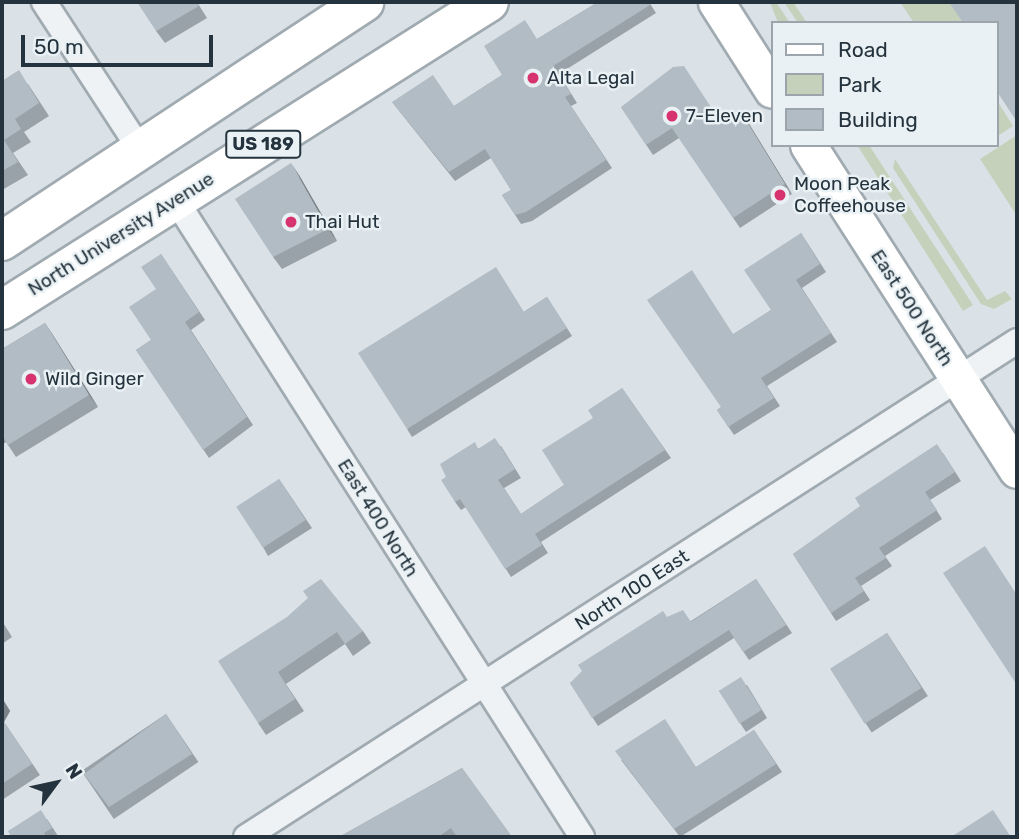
<!DOCTYPE html>
<html>
<head>
<meta charset="utf-8">
<style>
	body { margin:0 }
	#map { position:relative; width:1019px; height:839px; overflow:hidden; background:#dbe2e7; font-family:Rubik,sans-serif }
	div>[style] { position:absolute }
	[style*='--x'] { left:calc(var(--x)*1px); top:calc(var(--y)*1px); width:calc(var(--w)*1px); rotate:calc(var(--a)*1deg) }
	.green>* { inset:0; background:#c5d1bb }
	.roads { filter:drop-shadow(2px 0 #a0aab1) drop-shadow(-2px 0 #a0aab1) drop-shadow(0 2px #a0aab1) drop-shadow(0 -2px #a0aab1) }
	.street>* { height:24px; margin:-12px; padding:0 12px; transform-origin:12px; border-radius:12px; background:#eef2f5 }
	.secondary>* { height:35px; margin:-17.5px; padding:0 17.5px; transform-origin:17.5px; border-radius:17.5px; background:#fff }
	.highway>* { height:38px; margin:-19px; padding:0 19px; transform-origin:19px; border-radius:19px; background:#fff }
	.wall>* { inset:0; background:#99a2a9; transform-origin:0 0 }
	.shaded-wall>* { inset:0; background:#7d8489 }
	.building>* { inset:0; background:#b2bcc4; transform-origin:0 0 }
	.dots>* { width:19px; height:19px; translate:-50% -50%; box-sizing:border-box; border:4px solid #eaf1f4; border-radius:50% }
	span { translate:-50% -50%; white-space:nowrap; text-align:center; line-height:1.15; -webkit-text-stroke:5px #eaf1f4; paint-order:stroke }
	.shield-label span { padding:2px 5px; background:#eaf1f4; border:2px solid; border-radius:5px; -webkit-text-stroke-width:0 }
	.shield-label { font-size:18px; color:#24333d; font-weight:700 }
	.poi-label { font-size:19px; color:#24333d }
	.left { translate:0 -50%; text-align:left }
	.street-label { font-size:19px; color:#24333d }
	.frame { position:absolute; inset:0; border:4px solid #24333d; pointer-events:none }
	.legend { position:absolute; left:771px; top:21px; width:228px; height:126px; box-sizing:border-box; background:#eaf1f4; border:2px solid #9ba5ab; margin:0; padding:9px 12px; list-style:none; font-size:21px; color:#24333d }
	.legend li { display:flex; align-items:center; gap:14px; height:35px }
	.legend b { width:35px; border:2px solid #9ba5ab }
	.north { position:absolute; left:21px; top:748px; width:70px; height:70px; -webkit-text-stroke:5px #eaf1f4; paint-order:stroke; rotate:57deg; font-size:19px; font-weight:700; line-height:28px; text-align:center; color:#24333d }
	.north::after { content:''; display:block; margin:auto; width:24px; height:32px; background:#24333d; clip-path:polygon(50% 0,100% 100%,50% 72%,0 100%) }
	.scale { position:absolute; left:21px; top:35px; width:192px; height:32px; box-sizing:border-box; border:4px solid #24333d; border-top:0; padding-left:9px; font-size:21px; line-height:24px; white-space:nowrap; color:#24333d; -webkit-text-stroke:5px #eaf1f4; paint-order:stroke }
</style>
</head>
<body>
<div id="map">
	<div class="green">
		<div style="clip-path:polygon(770px 2px,776px 2px,790px 23px,778px 23px)"></div>
		<div style="clip-path:polygon(784px 2px,793px 2px,807px 23px,798px 23px)"></div>
		<div style="clip-path:polygon(900px 2px,950px 2px,963px 23px,914px 23px)"></div>
		<div style="clip-path:polygon(996px 99px,1013px 126px,996px 137px)"></div>
		<div style="clip-path:polygon(1017px 135px,1017px 216px,980px 159px)"></div>
		<div style="clip-path:polygon(857px 145px,869px 145px,973px 305px,963px 311px)"></div>
		<div style="clip-path:polygon(895px 159px,987px 300px,1005px 291px,1012px 299px,994px 309px,981px 304px,893px 168px)"></div>
	</div>
	<div class="roads">
		<div class="street">
			<div style="--x:44;--y:2;--w:178;--a:56.9"></div>
			<div style="--x:175;--y:199;--w:757;--a:57.46"></div>
			<div style="--x:246;--y:837;--w:917;--a:-32.75"></div>
		</div>
		<div class="secondary">
			<div style="--x:716;--y:2;--w:104;--a:57.5"></div>
			<div style="--x:808;--y:145;--w:386;--a:57.3"></div>
		</div>
		<div class="highway">
			<div style="--x:2;--y:241;--w:434;--a:-33.4"></div>
			<div style="--x:2;--y:310;--w:576;--a:-32.31"></div>
		</div>
	</div>
	<div class="wall">
		<div style="clip-path:polygon(197px 2px,207px 18px,165px 43px,156px 31px)"></div>
		<div style="clip-path:polygon(598px 2px,649px 2px,656px 13px,559px 74px,577px 103px,571px 106px,612px 168px,532px 221px,521px 224px,502px 195px,511px 190px,491px 158px,455px 181px,392px 102px,454px 106px,502px 75px,537px 39px)"></div>
		<div style="clip-path:polygon(2px 81px,28px 84px,49px 116px,24px 132px,31px 142px,13px 153px,28px 175px,2px 190px)"></div>
		<div style="clip-path:polygon(621px 107px,722px 124px,741px 112px,792px 194px,740px 228px,679px 138px,653px 155px)"></div>
		<div style="clip-path:polygon(299px 175px,337px 241px,282px 269px,273px 257px)"></div>
		<div style="clip-path:polygon(801px 233px,826px 272px,802px 288px,837px 342px,767px 386px,780px 406px,734px 435px,717px 410px,721px 407px,734px 334px,771px 310px)"></div>
		<div style="clip-path:polygon(161px 254px,205px 320px,191px 330px,253px 425px,209px 458px,136px 350px,151px 340px,156px 289px)"></div>
		<div style="clip-path:polygon(547px 297px,572px 336px,412px 437px,407px 429px,525px 311px)"></div>
		<div style="clip-path:polygon(45px 323px,98px 407px,16px 457px,6px 442px,2px 445px,2px 349px)"></div>
		<div style="clip-path:polygon(622px 388px,671px 458px,541px 542px,548px 553px,511px 577px,466px 507px,461px 510px,455px 502px,446px 477px,479px 448px,501px 446px,521px 478px,504px 488px,521px 514px,564px 485px,593px 418px)"></div>
		<div style="clip-path:polygon(943px 453px,961px 481px,930px 500px,942px 519px,885px 556px,892px 566px,861px 586px,870px 600px,836px 621px,793px 554px)"></div>
		<div style="clip-path:polygon(279px 479px,312px 528px,268px 556px,263px 547px)"></div>
		<div style="clip-path:polygon(756px 579px,792px 633px,749px 660px,734px 638px,598px 726px,570px 683px,691px 621px)"></div>
		<div style="clip-path:polygon(287px 617px,363px 631px,371px 643px,353px 656px,345px 644px,286px 684px,304px 711px,266px 735px,258px 723px)"></div>
		<div style="clip-path:polygon(2px 621px,12px 637px,2px 644px)"></div>
		<div style="left:887px;top:633px;width:75px;height:67px;rotate:57deg"></div>
		<div style="clip-path:polygon(747px 685px,767px 718px,746px 732px,719px 691px)"></div>
		<div style="clip-path:polygon(2px 698px,10px 711px,4px 722px,40px 775px,2px 800px)"></div>
		<div style="left:166px;top:714px;width:58px;height:102px;rotate:56deg"></div>
		<div style="clip-path:polygon(754px 730px,782px 772px,680px 837px,621px 760px,696px 767px)"></div>
		<div style="clip-path:polygon(462px 768px,512px 837px,339px 837px)"></div>
		<div style="clip-path:polygon(47px 819px,58px 836px,56px 837px,11px 837px)"></div>
	</div>
	<div class="shaded-wall">
		<div style="clip-path:polygon(741px 112px,748px 122px,792px 194px,785px 184px)"></div>
		<div style="clip-path:polygon(291px 163px,299px 175px,337px 241px,328px 229px)"></div>
		<div style="clip-path:polygon(45px 323px,53px 335px,98px 407px,89px 395px)"></div>
		<div style="clip-path:polygon(2px 698px,10px 711px,4px 722px,40px 775px,2px 719px)"></div>
	</div>
	<div class="building">
		<div style="clip-path:polygon(137px 2px,196px 2px,199px 6px,156px 31px)"></div>
		<div style="clip-path:polygon(598px 2px,649px 2px,650px 5px,553px 66px,571px 94px,565px 97px,606px 160px,526px 212px,515px 215px,502px 195px,511px 190px,485px 149px,449px 172px,392px 102px,433px 75px,454px 106px,502px 75px,484px 46px,525px 20px,537px 39px)"></div>
		<div style="clip-path:polygon(949px 2px,1017px 2px,1017px 122px,996px 90px,996px 23px,963px 23px)"></div>
		<div style="clip-path:polygon(684px 66px,722px 124px,741px 112px,785px 184px,733px 218px,672px 128px,646px 145px,621px 107px,673px 67px)"></div>
		<div style="clip-path:polygon(19px 70px,39px 103px,15px 119px,21px 129px,4px 140px,18px 162px,2px 171px,2px 81px)"></div>
		<div style="clip-path:polygon(291px 163px,328px 229px,273px 257px,235px 199px)"></div>
		<div style="clip-path:polygon(801px 233px,820px 264px,796px 280px,831px 333px,761px 378px,774px 398px,728px 427px,717px 410px,721px 407px,647px 300px,692px 270px,733px 334px,771px 310px,744px 270px)"></div>
		<div style="clip-path:polygon(161px 254px,199px 312px,185px 322px,247px 417px,203px 450px,136px 350px,151px 340px,129px 307px,156px 289px,141px 267px)"></div>
		<div style="clip-path:polygon(496px 267px,524px 312px,547px 297px,567px 328px,407px 429px,358px 353px)"></div>
		<div style="clip-path:polygon(45px 323px,89px 395px,8px 445px,2px 435px,2px 349px)"></div>
		<div style="clip-path:polygon(622px 388px,665px 450px,535px 534px,542px 545px,505px 569px,460px 499px,455px 502px,441px 480px,446px 477px,440px 464px,475px 442px,478px 449px,495px 438px,515px 469px,498px 480px,521px 514px,564px 485px,542px 450px,593px 418px,588px 410px)"></div>
		<div style="clip-path:polygon(937px 444px,955px 472px,925px 492px,937px 510px,879px 548px,886px 558px,855px 578px,864px 591px,831px 613px,793px 554px,860px 506px,855px 498px)"></div>
		<div style="left:279px;top:479px;width:49px;height:51px;rotate:57deg"></div>
		<div style="clip-path:polygon(985px 546px,1017px 595px,1017px 685px,943px 573px)"></div>
		<div style="clip-path:polygon(321px 579px,363px 631px,345px 644px,337px 632px,278px 672px,295px 699px,258px 723px,218px 661px,287px 617px,308px 598px,303px 591px)"></div>
		<div style="clip-path:polygon(756px 579px,786px 625px,743px 652px,729px 630px,592px 718px,570px 683px,582px 671px,578px 665px,663px 611px,667px 617px,683px 610px,691px 622px)"></div>
		<div style="left:887px;top:633px;width:65px;height:67px;rotate:58deg"></div>
		<div style="left:741px;top:677px;width:39px;height:26px;rotate:58deg"></div>
		<div style="clip-path:polygon(166px 714px,192px 754px,109px 807px,84px 774px)"></div>
		<div style="clip-path:polygon(2px 719px,32px 764px,2px 784px)"></div>
		<div style="clip-path:polygon(665px 719px,696px 767px,754px 730px,776px 764px,674px 829px,615px 751px)"></div>
		<div style="clip-path:polygon(462px 768px,512px 837px,457px 837px,451px 828px,438px 837px,339px 837px)"></div>
		<div style="clip-path:polygon(41px 810px,52px 828px,44px 833px,46px 837px,11px 837px,8px 831px)"></div>
		<div style="clip-path:polygon(993px 810px,1011px 837px,956px 837px,954px 835px)"></div>
	</div>
	<div class="dots">
		<div style="left:533px;top:78px;background:#d7346f"></div>
		<div style="left:672px;top:116px;background:#d7346f"></div>
		<div style="left:780px;top:195px;background:#d7346f"></div>
		<div style="left:291px;top:222px;background:#d7346f"></div>
		<div style="left:31px;top:379px;background:#d7346f"></div>
	</div>
	<div class="shield-label">
		<span style="left:263px;top:144px">US 189</span>
	</div>
	<div class="poi-label">
		<span class="left" style="left:547px;top:78px">Alta Legal</span>
		<span class="left" style="left:686px;top:116px">7-Eleven</span>
		<span class="left" style="left:794px;top:195px">Moon Peak<br>Coffeehouse</span>
		<span class="left" style="left:305px;top:222px">Thai Hut</span>
		<span class="left" style="left:45px;top:379px">Wild Ginger</span>
	</div>
	<div class="street-label">
		<span style="left:121px;top:234px;rotate:-32deg">North University Avenue</span>
		<span style="left:912px;top:308px;rotate:57deg">East 500 North</span>
		<span style="left:378px;top:518px;rotate:58deg">East 400 North</span>
		<span style="left:632px;top:590px;rotate:-33deg">North 100 East</span>
	</div>
	<div class="frame"></div>
	<ul class="legend">
	<li><b style="height:9px;background:#fff"></b>Road</li>
	<li><b style="height:19px;background:#c5d1bb"></b>Park</li>
	<li><b style="height:19px;background:#b2bcc4"></b>Building</li>
	</ul>
	<div class="north">N</div>
	<div class="scale">50 m</div>
</div>
</body>
</html>
